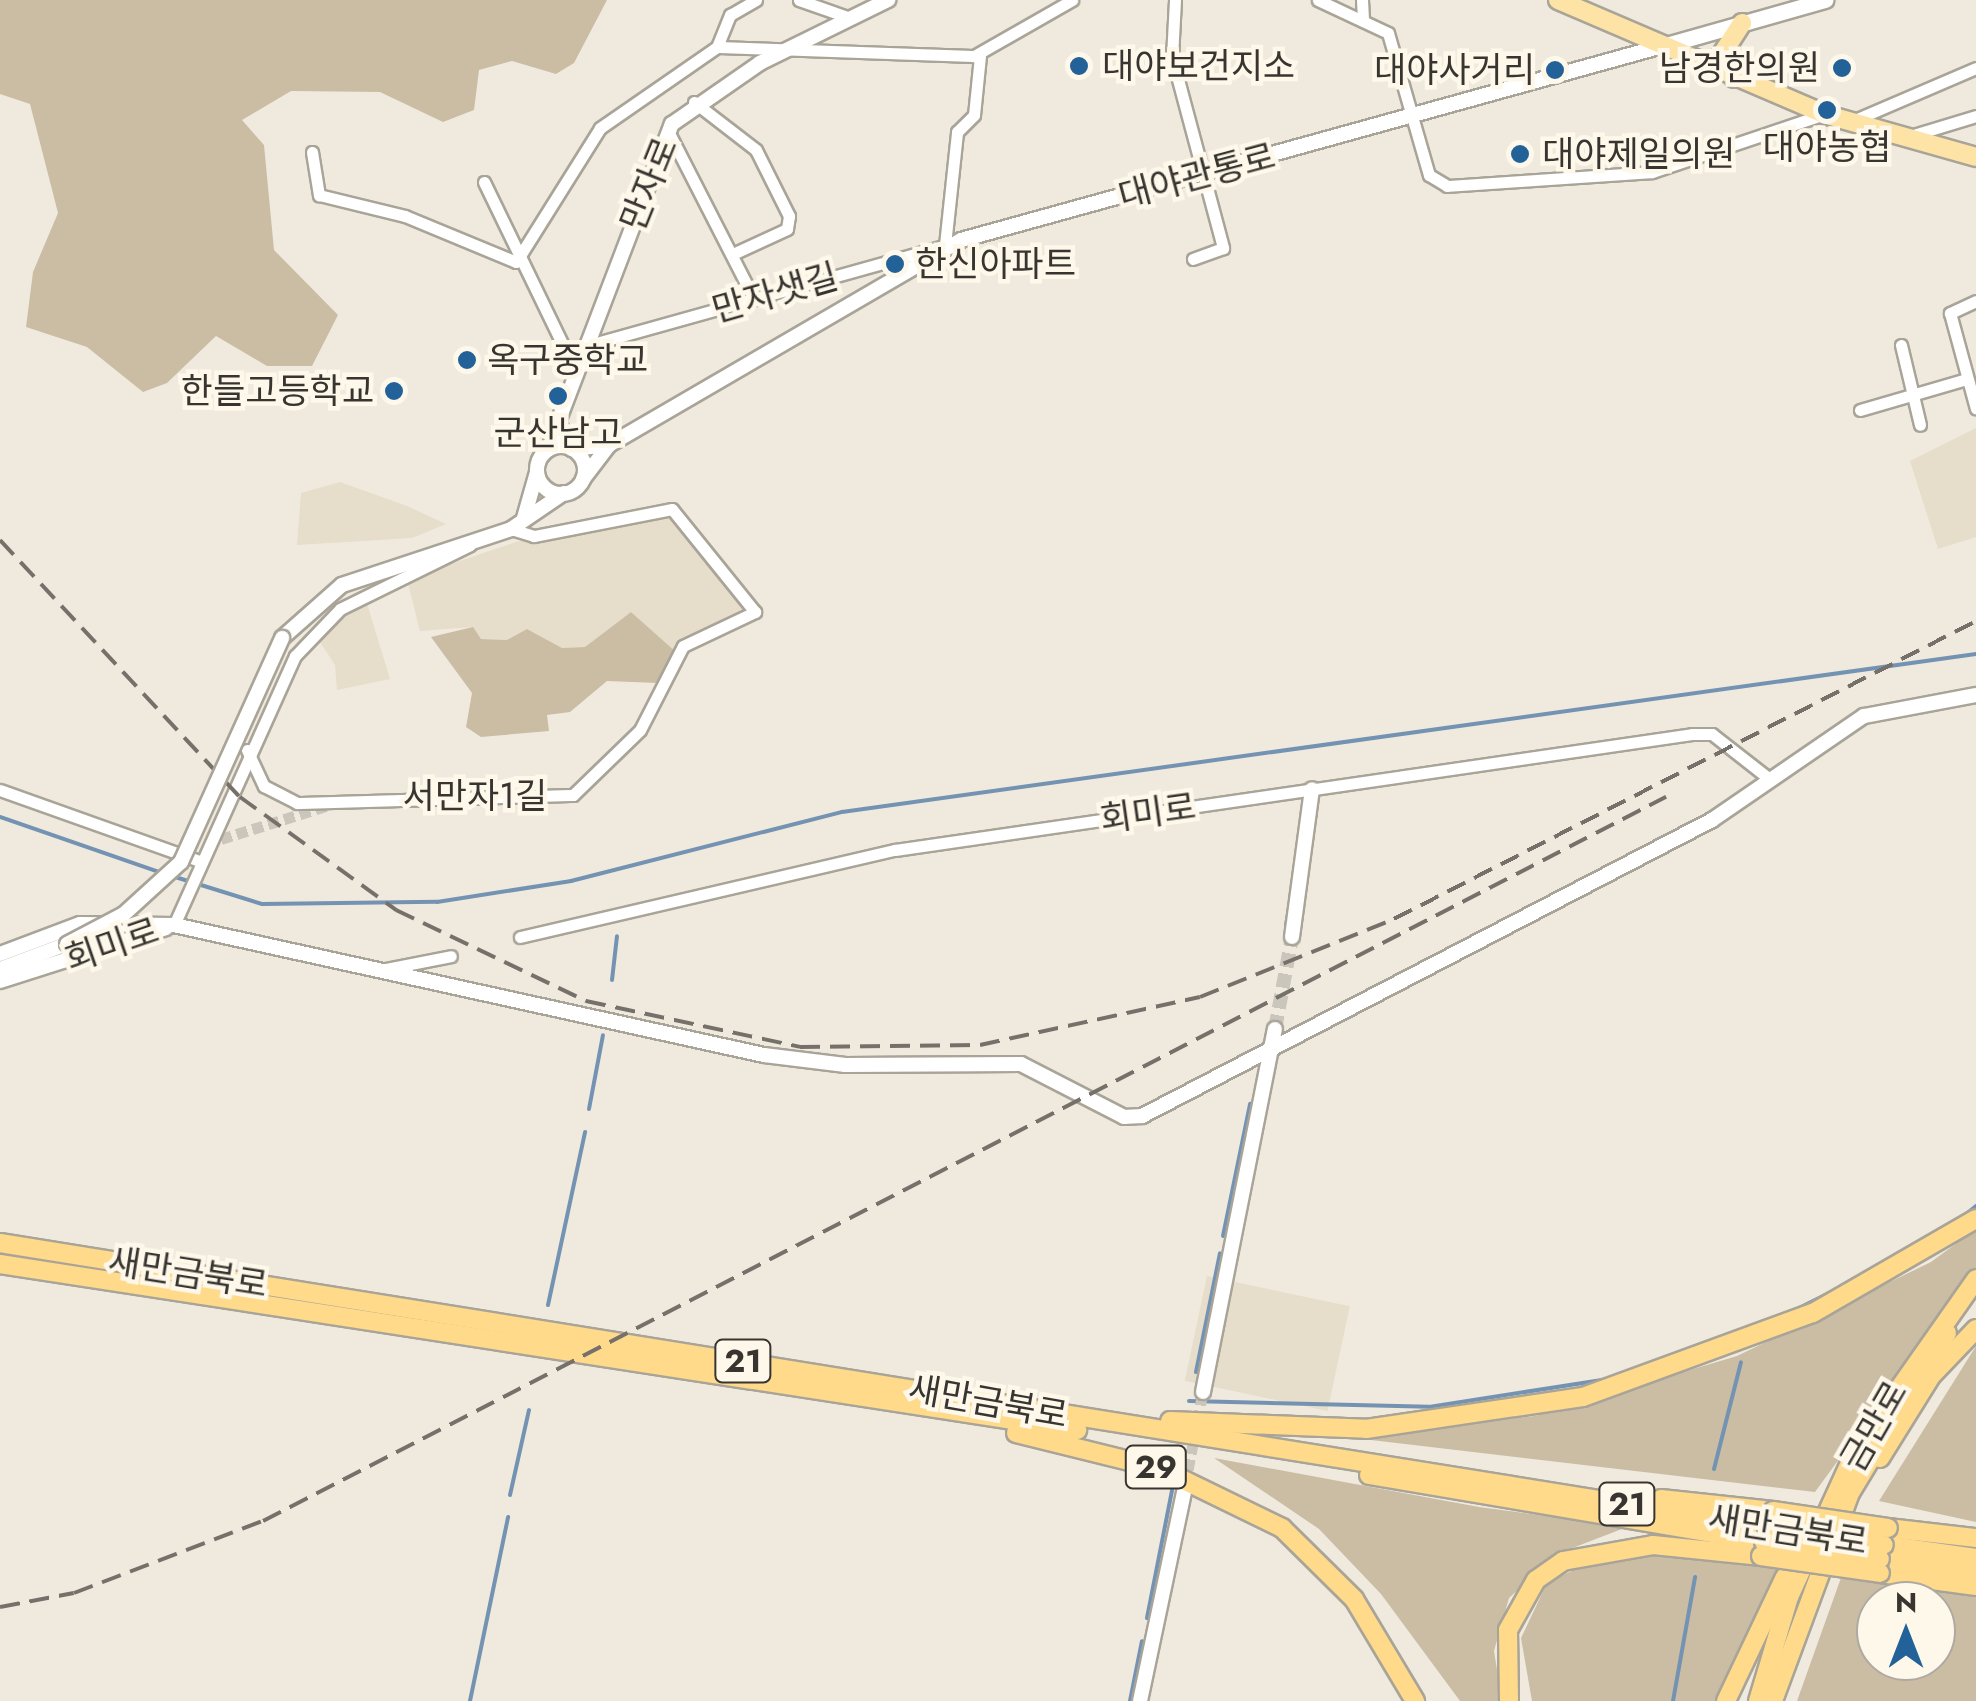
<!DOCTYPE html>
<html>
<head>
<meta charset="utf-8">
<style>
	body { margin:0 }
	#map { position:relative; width:1976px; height:1701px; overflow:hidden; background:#f0eade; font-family:Jost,"Noto Sans KR",sans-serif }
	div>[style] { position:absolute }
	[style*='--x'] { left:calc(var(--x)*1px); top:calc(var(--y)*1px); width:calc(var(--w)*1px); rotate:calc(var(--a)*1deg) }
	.built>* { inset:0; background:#e6ddca; transform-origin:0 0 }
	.green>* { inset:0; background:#cabda4 }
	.stream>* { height:4px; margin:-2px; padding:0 2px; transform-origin:2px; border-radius:2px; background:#7493b2 }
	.minor-tunnel>* { height:11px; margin-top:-5.5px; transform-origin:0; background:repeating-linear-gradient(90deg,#cbc6bb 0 11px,transparent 0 16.5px) }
	.tertiary-tunnel>* { height:14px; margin-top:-7px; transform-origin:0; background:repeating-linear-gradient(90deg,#cbc6bb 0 14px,transparent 0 21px) }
	.roads { filter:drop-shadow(2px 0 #a9a498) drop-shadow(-2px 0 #a9a498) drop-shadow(0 2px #a9a498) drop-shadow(0 -2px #a9a498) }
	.minor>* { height:11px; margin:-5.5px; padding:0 5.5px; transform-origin:5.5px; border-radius:5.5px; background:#fff }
	.tertiary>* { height:14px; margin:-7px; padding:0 7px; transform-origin:7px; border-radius:7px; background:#fff }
	.tertiary>.ring { margin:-7px; padding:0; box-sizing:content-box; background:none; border:14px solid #fff; border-radius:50% }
	.secondary>* { height:15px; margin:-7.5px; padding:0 7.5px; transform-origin:7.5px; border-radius:7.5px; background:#fff }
	.primary>* { height:18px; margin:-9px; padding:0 9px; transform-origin:9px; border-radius:9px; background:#fee3a7 }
	.trunk>* { height:18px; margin:-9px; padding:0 9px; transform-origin:9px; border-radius:9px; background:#feda8a }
	.rail>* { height:4px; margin-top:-2px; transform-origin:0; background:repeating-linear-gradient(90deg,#75716a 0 20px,transparent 0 30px) }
	.bridges { filter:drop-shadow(2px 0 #a9a498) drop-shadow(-2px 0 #a9a498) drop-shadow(0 2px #a9a498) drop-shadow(0 -2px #a9a498) }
	.tertiary-bridge>* { height:14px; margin:-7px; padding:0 7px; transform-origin:7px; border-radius:7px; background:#fff }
	.trunk-bridge>* { height:18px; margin:-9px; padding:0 9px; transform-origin:9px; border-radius:9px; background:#feda8a }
	.dots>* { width:28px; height:28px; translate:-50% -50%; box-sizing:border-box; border:5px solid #fef8eb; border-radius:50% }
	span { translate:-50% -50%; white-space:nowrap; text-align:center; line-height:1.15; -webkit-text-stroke:9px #fef8eb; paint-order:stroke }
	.shield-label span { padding:2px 8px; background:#fef8eb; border:2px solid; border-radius:8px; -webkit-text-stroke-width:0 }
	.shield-label { font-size:32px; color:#383531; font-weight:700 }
	.poi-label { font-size:35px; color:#383531 }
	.left { translate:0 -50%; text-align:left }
	.right { translate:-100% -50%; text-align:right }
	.street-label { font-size:35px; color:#383531 }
	.north { position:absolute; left:1856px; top:1581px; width:100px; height:100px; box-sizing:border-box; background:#fef8eb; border:2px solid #afaaa1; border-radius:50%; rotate:0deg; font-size:28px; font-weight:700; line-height:40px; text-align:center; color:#383531 }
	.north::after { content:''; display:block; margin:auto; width:35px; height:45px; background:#236299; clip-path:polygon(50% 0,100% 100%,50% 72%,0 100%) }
</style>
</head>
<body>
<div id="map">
	<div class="built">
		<div style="clip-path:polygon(1976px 428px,1976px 537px,1938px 549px,1910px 461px)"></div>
		<div style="clip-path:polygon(340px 482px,407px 506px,446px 524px,412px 538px,297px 545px,301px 493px)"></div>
		<div style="clip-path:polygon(670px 512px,755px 612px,676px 652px,631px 612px,585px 647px,562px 648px,527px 629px,508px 640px,480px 639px,472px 627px,420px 631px,407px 579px,516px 542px)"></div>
		<div style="clip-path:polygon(366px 600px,390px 679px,337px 690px,335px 665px,318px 639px)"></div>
		<div style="left:1207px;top:1276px;width:146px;height:107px;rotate:12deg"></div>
	</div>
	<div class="green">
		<div style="clip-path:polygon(0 0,607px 0,574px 63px,556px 74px,512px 61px,479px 70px,474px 110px,443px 122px,380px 92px,291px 91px,242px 120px,264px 145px,274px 250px,338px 315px,312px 366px,267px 366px,216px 336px,167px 383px,143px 392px,87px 347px,26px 327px,33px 272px,58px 213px,30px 104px,0 94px)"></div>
		<div style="clip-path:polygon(631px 612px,676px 652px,657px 683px,607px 681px,570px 712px,547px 715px,549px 731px,481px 737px,466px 727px,472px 693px,431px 637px,473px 627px,481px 639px,507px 640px,527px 629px,562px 648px,585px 647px)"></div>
		<div style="clip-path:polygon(1976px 1229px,1976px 1272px,1815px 1492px,1337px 1436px,1535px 1416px,1737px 1356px,1931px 1262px)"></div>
		<div style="clip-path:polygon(1976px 1346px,1976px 1522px,1879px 1501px)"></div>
		<div style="clip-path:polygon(1214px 1458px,1479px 1507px,1627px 1527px,1557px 1554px,1509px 1598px,1494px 1651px,1502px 1701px,1460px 1701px,1381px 1594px,1319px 1529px)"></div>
		<div style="clip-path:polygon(1687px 1554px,1780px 1568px,1717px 1701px,1532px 1701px,1521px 1638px,1547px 1583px,1604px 1555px)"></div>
		<div style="clip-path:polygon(evenodd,1842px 1575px,1976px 1592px,1976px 1701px,1797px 1701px,1842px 1575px,1876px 1601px,1936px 1601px,1936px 1661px,1876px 1661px,1876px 1601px)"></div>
	</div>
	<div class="stream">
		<div style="--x:0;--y:817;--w:171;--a:19.1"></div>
		<div style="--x:172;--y:876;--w:94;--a:17.3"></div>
		<div style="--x:262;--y:904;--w:175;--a:-0.7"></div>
		<div style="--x:437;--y:902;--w:136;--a:-8.9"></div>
		<div style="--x:571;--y:881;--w:280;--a:-14.3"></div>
		<div style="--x:842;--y:812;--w:1145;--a:-7.93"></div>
		<div style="--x:1286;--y:925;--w:16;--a:-79"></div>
		<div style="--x:612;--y:980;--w:44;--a:-83.5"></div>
		<div style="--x:589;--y:1109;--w:75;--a:-79.3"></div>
		<div style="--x:1960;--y:1219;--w:21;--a:-39"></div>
		<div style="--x:1223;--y:1236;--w:135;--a:-78.4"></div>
		<div style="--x:548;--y:1305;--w:177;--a:-77.9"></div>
		<div style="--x:1789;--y:1313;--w:56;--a:-26.6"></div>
		<div style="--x:1196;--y:1372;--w:121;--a:-78.6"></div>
		<div style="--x:1189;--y:1401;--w:240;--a:1.4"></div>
		<div style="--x:1429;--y:1407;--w:180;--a:-8.9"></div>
		<div style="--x:1714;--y:1469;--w:110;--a:-75.8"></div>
		<div style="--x:510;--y:1495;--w:87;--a:-77.4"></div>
		<div style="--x:1147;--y:1618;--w:130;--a:-78.9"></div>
		<div style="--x:470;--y:1701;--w:188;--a:-78.3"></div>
		<div style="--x:1130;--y:1701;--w:61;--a:-78.7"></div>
		<div style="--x:1673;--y:1701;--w:126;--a:-79.9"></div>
	</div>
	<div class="minor-tunnel">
		<div style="--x:221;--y:839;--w:110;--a:-17.4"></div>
		<div style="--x:1185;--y:1486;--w:96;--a:-79.2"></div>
	</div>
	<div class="tertiary-tunnel">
		<div style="--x:1275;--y:1029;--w:94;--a:-79.5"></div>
	</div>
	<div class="roads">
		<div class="minor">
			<div style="--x:799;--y:0;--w:54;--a:19.4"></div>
			<div style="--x:1175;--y:0;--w:57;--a:93"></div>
			<div style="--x:1172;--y:57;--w:198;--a:75"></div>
			<div style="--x:1223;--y:248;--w:32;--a:160"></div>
			<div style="--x:1318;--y:0;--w:77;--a:25.2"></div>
			<div style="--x:1388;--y:33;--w:148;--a:73.9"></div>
			<div style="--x:1429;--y:175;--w:21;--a:31"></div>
			<div style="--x:1447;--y:186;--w:205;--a:-3.9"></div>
			<div style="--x:1652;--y:172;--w:182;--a:-18.6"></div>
			<div style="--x:1362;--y:0;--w:21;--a:87"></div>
			<div style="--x:717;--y:47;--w:35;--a:-68"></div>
			<div style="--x:730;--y:15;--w:30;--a:-30"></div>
			<div style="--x:694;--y:102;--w:78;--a:37.7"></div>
			<div style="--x:756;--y:150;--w:74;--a:63.4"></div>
			<div style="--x:789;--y:216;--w:13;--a:99"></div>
			<div style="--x:787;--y:229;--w:55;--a:155.3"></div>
			<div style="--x:1850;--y:122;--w:137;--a:-23.2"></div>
			<div style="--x:668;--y:131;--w:189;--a:62.9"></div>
			<div style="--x:1910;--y:136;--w:69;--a:-16.9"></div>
			<div style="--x:312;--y:152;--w:44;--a:80.8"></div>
			<div style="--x:319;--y:195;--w:89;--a:13.7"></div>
			<div style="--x:405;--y:216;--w:120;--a:22.5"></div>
			<div style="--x:516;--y:262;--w:158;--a:-57.9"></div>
			<div style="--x:600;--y:128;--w:142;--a:-34.7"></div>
			<div style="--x:717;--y:47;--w:257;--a:2"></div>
			<div style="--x:974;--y:56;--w:113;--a:-29.7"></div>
			<div style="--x:484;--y:182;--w:211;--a:64.2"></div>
			<div style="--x:945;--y:245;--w:114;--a:-83.9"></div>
			<div style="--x:957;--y:132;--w:24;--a:-45"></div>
			<div style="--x:974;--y:115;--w:59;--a:-84.2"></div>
			<div style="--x:1976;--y:301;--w:29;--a:155"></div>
			<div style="--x:1950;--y:313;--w:99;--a:74.8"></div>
			<div style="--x:589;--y:345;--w:371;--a:-15.6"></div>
			<div style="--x:1901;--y:345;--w:82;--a:76.6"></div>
			<div style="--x:1860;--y:410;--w:111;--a:-16.2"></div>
			<div style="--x:247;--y:750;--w:40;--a:65"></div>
			<div style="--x:264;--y:786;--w:37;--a:27"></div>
			<div style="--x:297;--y:803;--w:276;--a:-1.7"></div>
			<div style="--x:573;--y:795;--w:93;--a:-44.1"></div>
			<div style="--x:640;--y:730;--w:94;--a:-62.9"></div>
			<div style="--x:683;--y:646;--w:80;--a:-25.3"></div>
			<div style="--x:755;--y:612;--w:132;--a:-128.9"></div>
			<div style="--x:672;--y:509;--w:141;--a:168.9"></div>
			<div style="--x:534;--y:536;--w:24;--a:-163"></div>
			<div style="--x:0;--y:790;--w:214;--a:19.6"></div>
			<div style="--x:174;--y:925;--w:295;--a:-65.8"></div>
			<div style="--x:295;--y:656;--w:65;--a:-46.2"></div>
			<div style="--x:340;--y:609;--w:145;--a:-26.2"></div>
			<div style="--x:520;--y:937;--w:385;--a:-13.1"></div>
			<div style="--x:895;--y:850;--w:805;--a:-8.28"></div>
			<div style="--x:1692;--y:734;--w:20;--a:0"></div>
			<div style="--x:1712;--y:734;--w:70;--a:38"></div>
			<div style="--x:385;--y:969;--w:67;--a:-11.1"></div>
		</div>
		<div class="tertiary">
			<div style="--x:558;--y:422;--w:319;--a:-69.1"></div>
			<div style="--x:672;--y:124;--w:107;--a:-34.7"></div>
			<div style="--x:760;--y:63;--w:143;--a:-26.2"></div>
			<div style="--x:609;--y:445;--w:407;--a:-30.2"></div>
			<div style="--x:961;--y:240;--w:720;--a:-15.46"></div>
			<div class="ring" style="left:537px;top:446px;width:34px;height:34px"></div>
			<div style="--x:549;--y:449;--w:28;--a:-72"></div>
			<div style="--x:558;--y:422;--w:30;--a:63"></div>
			<div style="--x:572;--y:449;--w:37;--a:-6"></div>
			<div style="--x:609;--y:445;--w:43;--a:127.4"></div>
			<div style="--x:524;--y:518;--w:48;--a:-74.2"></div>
			<div style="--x:282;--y:638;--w:80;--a:-41.5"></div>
			<div style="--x:342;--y:585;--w:178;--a:-18.3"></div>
			<div style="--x:511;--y:529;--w:64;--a:-34.2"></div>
			<div style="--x:1292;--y:937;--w:149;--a:-82.3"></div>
			<div style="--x:0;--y:954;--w:85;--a:-20.6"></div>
			<div style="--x:80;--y:924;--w:94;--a:0.6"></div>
			<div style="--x:174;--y:925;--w:604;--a:12.43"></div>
			<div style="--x:764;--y:1055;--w:82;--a:7"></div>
			<div style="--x:845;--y:1065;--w:176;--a:-0.3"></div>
			<div style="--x:1021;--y:1064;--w:116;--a:27.2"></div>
			<div style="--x:1124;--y:1117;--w:18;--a:-3"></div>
			<div style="--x:1142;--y:1116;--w:642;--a:-27.44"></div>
			<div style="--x:1712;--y:820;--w:184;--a:-34.4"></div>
			<div style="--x:1864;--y:716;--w:114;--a:-10.6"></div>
			<div style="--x:0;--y:969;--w:72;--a:-20.5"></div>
			<div style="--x:0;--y:981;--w:174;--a:-17.7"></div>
			<div style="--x:1203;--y:1392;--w:370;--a:-78.8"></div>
			<div style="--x:1140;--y:1701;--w:218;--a:-78.1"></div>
		</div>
		<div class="secondary">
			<div style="--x:1659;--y:47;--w:173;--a:-15.8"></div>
		</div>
		<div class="primary">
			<div style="--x:1558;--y:0;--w:289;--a:23.2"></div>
			<div style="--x:1824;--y:114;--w:158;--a:15.8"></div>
			<div style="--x:1734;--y:78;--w:27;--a:-117"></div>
			<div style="--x:1722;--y:54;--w:37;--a:-57"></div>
		</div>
		<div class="trunk">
			<div style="--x:0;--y:1243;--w:1790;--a:9.13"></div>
			<div style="--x:0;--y:1264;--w:1090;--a:8.76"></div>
			<div style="--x:1170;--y:1421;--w:196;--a:2.3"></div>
			<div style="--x:1366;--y:1429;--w:219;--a:-8.4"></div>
			<div style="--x:1583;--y:1397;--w:245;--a:-20.1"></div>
			<div style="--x:1813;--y:1313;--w:188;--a:-30"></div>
			<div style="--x:1016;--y:1433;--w:149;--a:13.9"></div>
			<div style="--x:1161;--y:1469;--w:135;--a:26"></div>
			<div style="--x:1282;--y:1528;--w:101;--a:44.6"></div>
			<div style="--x:1354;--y:1599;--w:119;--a:59.1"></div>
			<div style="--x:1880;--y:1458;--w:97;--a:-58.1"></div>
			<div style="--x:1931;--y:1376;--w:65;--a:-46.2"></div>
			<div style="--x:1369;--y:1475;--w:401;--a:9.6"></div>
			<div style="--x:1661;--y:1499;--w:113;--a:6.1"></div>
			<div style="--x:1888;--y:1528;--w:89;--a:6.5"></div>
			<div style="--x:1884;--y:1545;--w:93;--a:8"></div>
			<div style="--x:1880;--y:1559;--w:97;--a:7.7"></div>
			<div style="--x:1880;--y:1573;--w:97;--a:7.7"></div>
			<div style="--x:1509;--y:1701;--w:71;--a:-90.8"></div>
			<div style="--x:1508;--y:1630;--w:57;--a:-60.8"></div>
			<div style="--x:1536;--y:1580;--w:33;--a:-35"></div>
			<div style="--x:1563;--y:1561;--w:91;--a:-10.1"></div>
			<div style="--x:1653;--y:1545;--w:109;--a:5.8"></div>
			<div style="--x:1726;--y:1701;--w:137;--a:-64.6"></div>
			<div style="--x:1758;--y:1701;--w:109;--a:-73.4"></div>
			<div style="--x:1789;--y:1597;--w:162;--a:-65.5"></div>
			<div style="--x:1856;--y:1450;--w:209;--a:-54.9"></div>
			<div style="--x:1773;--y:1701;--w:222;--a:-69.7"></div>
			<div style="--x:1850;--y:1493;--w:187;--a:-58.8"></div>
		</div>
	</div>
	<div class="rail">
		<div style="--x:0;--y:540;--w:352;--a:47"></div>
		<div style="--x:240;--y:797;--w:193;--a:35.9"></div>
		<div style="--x:396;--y:910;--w:211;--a:25.6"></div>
		<div style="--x:586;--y:1001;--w:219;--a:12.1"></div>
		<div style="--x:800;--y:1047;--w:180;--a:-0.6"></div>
		<div style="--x:980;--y:1045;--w:225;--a:-12.3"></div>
		<div style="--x:1200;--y:997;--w:209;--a:-21.9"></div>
		<div style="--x:1394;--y:919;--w:654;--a:-27.11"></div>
		<div style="--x:0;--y:1607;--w:75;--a:-10.7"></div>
		<div style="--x:74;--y:1593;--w:202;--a:-20.9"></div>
		<div style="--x:263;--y:1521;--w:1579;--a:-27.3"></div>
	</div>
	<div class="bridges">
		<div class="tertiary-bridge">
			<div style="--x:67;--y:944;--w:64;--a:-27.8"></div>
			<div style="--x:124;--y:914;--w:77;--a:-42.4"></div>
			<div style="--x:181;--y:862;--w:246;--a:-65.7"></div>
		</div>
		<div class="trunk-bridge">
			<div style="--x:1773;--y:1511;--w:116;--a:8.4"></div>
			<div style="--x:1767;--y:1527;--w:118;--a:8.7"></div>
			<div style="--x:1764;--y:1542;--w:117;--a:8.3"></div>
			<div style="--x:1761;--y:1556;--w:120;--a:8.1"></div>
		</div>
	</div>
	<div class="dots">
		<div style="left:1079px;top:66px;background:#236299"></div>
		<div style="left:1842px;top:68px;background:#236299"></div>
		<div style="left:1555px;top:70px;background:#236299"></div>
		<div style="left:1827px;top:110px;background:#236299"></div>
		<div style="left:1520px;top:154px;background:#236299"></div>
		<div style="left:895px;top:264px;background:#236299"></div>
		<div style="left:467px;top:360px;background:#236299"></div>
		<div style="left:394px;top:391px;background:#236299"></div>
		<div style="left:558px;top:396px;background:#236299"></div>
	</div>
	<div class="shield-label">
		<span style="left:743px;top:1361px">21</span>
		<span style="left:1156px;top:1467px">29</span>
		<span style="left:1627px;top:1504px">21</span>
	</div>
	<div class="poi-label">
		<span class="left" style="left:1102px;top:66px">대야보건지소</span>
		<span class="right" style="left:1820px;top:68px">남경한의원</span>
		<span class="right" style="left:1535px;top:70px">대야사거리</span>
		<span style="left:1827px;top:147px">대야농협</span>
		<span class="left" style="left:1542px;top:154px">대야제일의원</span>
		<span class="left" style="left:915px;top:264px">한신아파트</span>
		<span class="left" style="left:487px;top:360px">옥구중학교</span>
		<span class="right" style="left:374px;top:391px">한들고등학교</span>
		<span style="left:558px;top:433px">군산남고</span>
	</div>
	<div class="street-label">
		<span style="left:1197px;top:176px;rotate:-15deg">대야관통로</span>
		<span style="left:649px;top:184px;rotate:-68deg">만자로</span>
		<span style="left:775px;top:293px;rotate:-16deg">만자샛길</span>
		<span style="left:475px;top:796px">서만자1길</span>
		<span style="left:1148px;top:813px;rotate:-8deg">회미로</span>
		<span style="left:112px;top:945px;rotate:-19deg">회미로</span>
		<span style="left:188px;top:1273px;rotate:9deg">새만금북로</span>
		<span style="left:988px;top:1402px;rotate:10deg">새만금북로</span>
		<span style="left:1874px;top:1426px;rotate:-60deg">금만로</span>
		<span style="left:1788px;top:1530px;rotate:9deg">새만금북로</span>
	</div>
	<div class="north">N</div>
</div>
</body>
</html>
